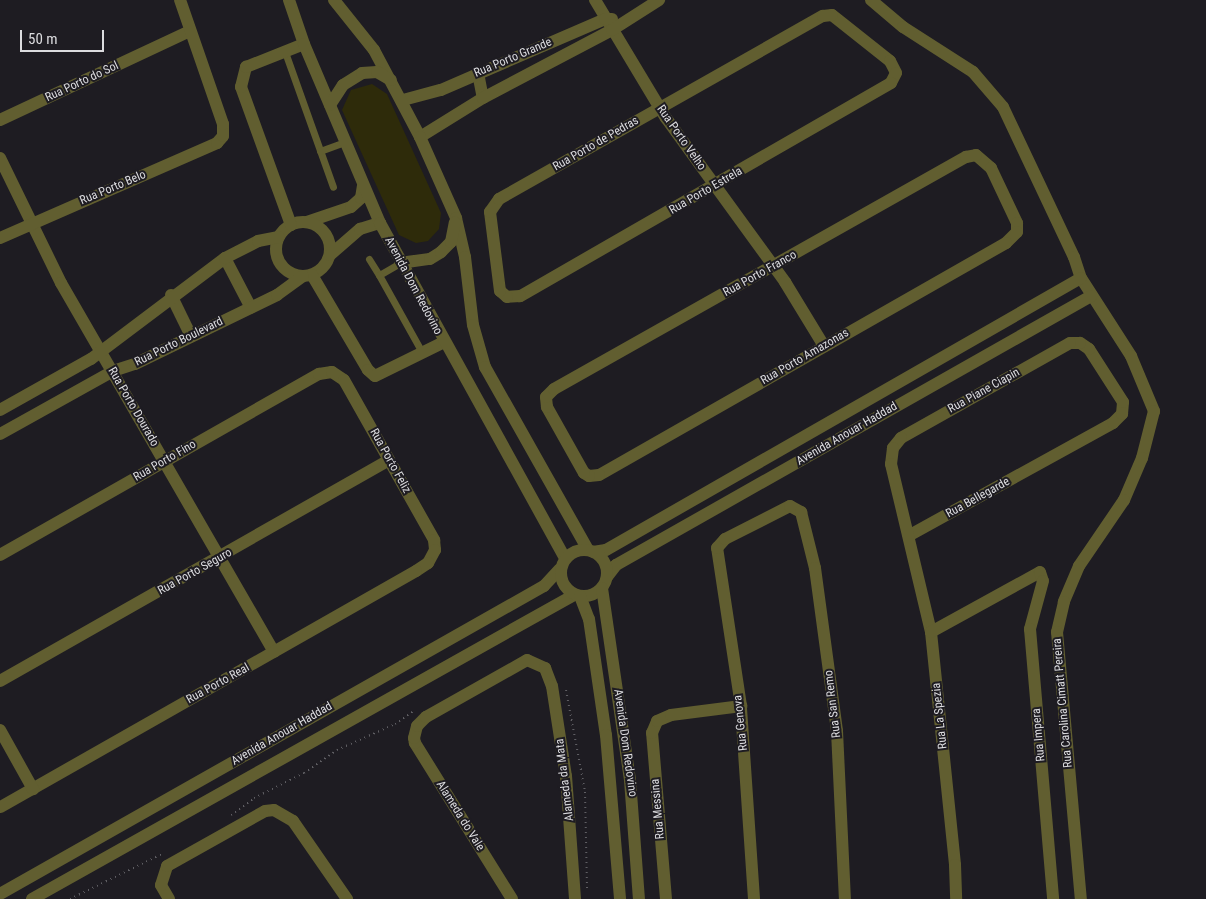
<!DOCTYPE html>
<html>
<head>
<meta charset="utf-8">
<style>
	body { margin:0 }
	#map { position:relative; width:1206px; height:899px; overflow:hidden; background:#1e1c22; font-family:"Roboto Condensed",sans-serif }
	div>[style] { position:absolute }
	[style*='--x'] { left:calc(var(--x)*1px); top:calc(var(--y)*1px); width:calc(var(--w)*1px); rotate:calc(var(--a)*1deg) }
	.green>* { inset:0; background:#2e2b0a }
	.path>* { height:2px; margin-top:-1px; transform-origin:0; background:repeating-linear-gradient(90deg,#5f5e63 0 1px,transparent 0 5px) }
	.service>* { height:7px; margin:-3.5px; padding:0 3.5px; transform-origin:3.5px; border-radius:3.5px; background:#615e30 }
	.minor>* { height:12px; margin:-6px; padding:0 6px; transform-origin:6px; border-radius:6px; background:#615e30 }
	.minor>.ring { margin:-6px; padding:0; box-sizing:content-box; background:none; border:12px solid #615e30; border-radius:50% }
	.tertiary>* { height:12px; margin:-6px; padding:0 6px; transform-origin:6px; border-radius:6px; background:#615e30 }
	.tertiary>.ring { margin:-6px; padding:0; box-sizing:content-box; background:none; border:12px solid #615e30; border-radius:50% }
	span { translate:-50% -50%; white-space:nowrap; text-align:center; line-height:1.15; -webkit-text-stroke:4px #1e1c22; paint-order:stroke }
	.street-label { font-size:12px; color:#dcdcdf }
	.scale { position:absolute; left:20px; top:30px; width:84px; height:22px; box-sizing:border-box; border:2px solid #dcdcdf; border-top:0; padding-left:6px; font-size:15px; line-height:18px; white-space:nowrap; color:#dcdcdf; -webkit-text-stroke:4px #1e1c22; paint-order:stroke }
</style>
</head>
<body>
<div id="map">
	<div class="green">
		<div style="clip-path:polygon(372px 84px,387px 94px,441px 213px,439px 229px,428px 241px,416px 243px,399px 235px,342px 110px,351px 90px)"></div>
	</div>
	<div class="path">
		<div style="--x:566;--y:690;--w:104;--a:79.4"></div>
		<div style="--x:585;--y:792;--w:96;--a:88.8"></div>
		<div style="--x:231;--y:815;--w:29;--a:-36"></div>
		<div style="--x:254;--y:798;--w:56;--a:-26.6"></div>
		<div style="--x:304;--y:773;--w:40;--a:-34.9"></div>
		<div style="--x:337;--y:750;--w:64;--a:-24.1"></div>
		<div style="--x:395;--y:724;--w:24;--a:-35"></div>
		<div style="--x:70;--y:899;--w:102;--a:-26.1"></div>
	</div>
	<div class="service">
		<div style="--x:285;--y:52;--w:143;--a:70.4"></div>
		<div style="--x:320;--y:151;--w:27;--a:-20"></div>
		<div style="--x:369;--y:259;--w:19;--a:58"></div>
		<div style="--x:400;--y:263;--w:24;--a:150"></div>
		<div style="--x:379;--y:275;--w:90;--a:60.9"></div>
	</div>
	<div class="minor">
		<div style="--x:595;--y:0;--w:138;--a:59"></div>
		<div style="--x:666;--y:118;--w:203;--a:54"></div>
		<div style="--x:785;--y:282;--w:75;--a:58.6"></div>
		<div style="--x:871;--y:0;--w:42;--a:40.2"></div>
		<div style="--x:903;--y:27;--w:83;--a:32.7"></div>
		<div style="--x:973;--y:72;--w:46;--a:49.4"></div>
		<div style="--x:1003;--y:107;--w:166;--a:64.7"></div>
		<div style="--x:1074;--y:257;--w:22;--a:72"></div>
		<div style="--x:1081;--y:278;--w:93;--a:57.3"></div>
		<div style="--x:1131;--y:356;--w:60;--a:67.3"></div>
		<div style="--x:1154;--y:411;--w:49;--a:104.3"></div>
		<div style="--x:1142;--y:458;--w:46;--a:113.2"></div>
		<div style="--x:1124;--y:500;--w:80;--a:124.3"></div>
		<div style="--x:1079;--y:566;--w:39;--a:113"></div>
		<div style="--x:1064;--y:602;--w:31;--a:103"></div>
		<div style="--x:1057;--y:632;--w:268;--a:84.9"></div>
		<div style="--x:832;--y:15;--w:74;--a:38.4"></div>
		<div style="--x:890;--y:61;--w:13;--a:63"></div>
		<div style="--x:896;--y:73;--w:11;--a:117"></div>
		<div style="--x:891;--y:83;--w:428;--a:150.1"></div>
		<div style="--x:520;--y:296;--w:13;--a:176"></div>
		<div style="--x:507;--y:297;--w:9;--a:-139"></div>
		<div style="--x:500;--y:291;--w:80;--a:-97.2"></div>
		<div style="--x:490;--y:212;--w:16;--a:-55"></div>
		<div style="--x:499;--y:199;--w:372;--a:-29.5"></div>
		<div style="--x:823;--y:16;--w:9;--a:-6"></div>
		<div style="--x:478;--y:73;--w:25;--a:79"></div>
		<div style="--x:403;--y:100;--w:39;--a:-15"></div>
		<div style="--x:441;--y:90;--w:179;--a:-23.4"></div>
		<div style="--x:605;--y:19;--w:7;--a:0"></div>
		<div style="--x:0;--y:120;--w:210;--a:-25.1"></div>
		<div style="--x:420;--y:137;--w:74;--a:-31.8"></div>
		<div style="--x:483;--y:98;--w:146;--a:-27.8"></div>
		<div style="--x:612;--y:30;--w:56;--a:-32.6"></div>
		<div style="--x:976;--y:155;--w:20;--a:41"></div>
		<div style="--x:991;--y:168;--w:61;--a:64.7"></div>
		<div style="--x:1017;--y:223;--w:9;--a:90"></div>
		<div style="--x:1017;--y:232;--w:16;--a:135"></div>
		<div style="--x:1006;--y:243;--w:468;--a:150.3"></div>
		<div style="--x:599;--y:475;--w:10;--a:174"></div>
		<div style="--x:589;--y:476;--w:6;--a:-149"></div>
		<div style="--x:584;--y:473;--w:76;--a:-119.3"></div>
		<div style="--x:547;--y:407;--w:10;--a:-96"></div>
		<div style="--x:546;--y:397;--w:11;--a:-45"></div>
		<div style="--x:554;--y:389;--w:473;--a:-29.4"></div>
		<div style="--x:966;--y:157;--w:10;--a:-11"></div>
		<div style="--x:0;--y:158;--w:139;--a:64"></div>
		<div style="--x:61;--y:283;--w:426;--a:60"></div>
		<div style="--x:307;--y:222;--w:46;--a:-18.8"></div>
		<div style="--x:351;--y:207;--w:13;--a:-42"></div>
		<div style="--x:361;--y:198;--w:12;--a:-81"></div>
		<div class="ring" style="left:276px;top:222px;width:42px;height:42px"></div>
		<div style="--x:291;--y:225;--w:147;--a:-109.9"></div>
		<div style="--x:241;--y:87;--w:21;--a:-76"></div>
		<div style="--x:246;--y:67;--w:62;--a:-21.6"></div>
		<div style="--x:0;--y:238;--w:237;--a:-23.6"></div>
		<div style="--x:217;--y:143;--w:9;--a:-49"></div>
		<div style="--x:223;--y:136;--w:12;--a:-90"></div>
		<div style="--x:223;--y:124;--w:131;--a:-109.1"></div>
		<div style="--x:330;--y:255;--w:40;--a:-41"></div>
		<div style="--x:360;--y:229;--w:21;--a:-17"></div>
		<div style="--x:225;--y:258;--w:56;--a:62.5"></div>
		<div style="--x:312;--y:275;--w:110;--a:59.5"></div>
		<div style="--x:368;--y:370;--w:9;--a:41"></div>
		<div style="--x:375;--y:376;--w:77;--a:-26.2"></div>
		<div style="--x:171;--y:295;--w:46;--a:64"></div>
		<div style="--x:0;--y:410;--w:104;--a:-29.3"></div>
		<div style="--x:91;--y:359;--w:168;--a:-37"></div>
		<div style="--x:225;--y:258;--w:37;--a:-27"></div>
		<div style="--x:258;--y:241;--w:21;--a:-11"></div>
		<div style="--x:0;--y:434;--w:129;--a:-29.1"></div>
		<div style="--x:113;--y:371;--w:23;--a:-18"></div>
		<div style="--x:135;--y:364;--w:158;--a:-25.9"></div>
		<div style="--x:277;--y:295;--w:32;--a:-36"></div>
		<div style="--x:910;--y:535;--w:232;--a:-28.9"></div>
		<div style="--x:1113;--y:423;--w:13;--a:-45"></div>
		<div style="--x:1122;--y:414;--w:12;--a:-85"></div>
		<div style="--x:1123;--y:402;--w:63;--a:-122.7"></div>
		<div style="--x:1089;--y:349;--w:11;--a:-146"></div>
		<div style="--x:1080;--y:343;--w:10;--a:180"></div>
		<div style="--x:1070;--y:343;--w:194;--a:150.7"></div>
		<div style="--x:901;--y:438;--w:13;--a:129"></div>
		<div style="--x:893;--y:448;--w:16;--a:97"></div>
		<div style="--x:891;--y:464;--w:173;--a:76.6"></div>
		<div style="--x:931;--y:632;--w:234;--a:84.1"></div>
		<div style="--x:955;--y:865;--w:34;--a:88"></div>
		<div style="--x:593;--y:552;--w:13;--a:-9"></div>
		<div style="--x:606;--y:550;--w:547;--a:-29.8"></div>
		<div style="--x:0;--y:555;--w:367;--a:-29.6"></div>
		<div style="--x:319;--y:374;--w:13;--a:-9"></div>
		<div style="--x:332;--y:372;--w:14;--a:34"></div>
		<div style="--x:344;--y:380;--w:184;--a:60.6"></div>
		<div style="--x:434;--y:540;--w:10;--a:84"></div>
		<div style="--x:435;--y:550;--w:15;--a:118"></div>
		<div style="--x:428;--y:563;--w:14;--a:146"></div>
		<div style="--x:416;--y:571;--w:478;--a:150.4"></div>
		<div style="--x:607;--y:577;--w:15;--a:-53"></div>
		<div style="--x:616;--y:565;--w:546;--a:-29.52"></div>
		<div style="--x:931;--y:632;--w:124;--a:-28.8"></div>
		<div style="--x:1040;--y:572;--w:9;--a:72"></div>
		<div style="--x:1043;--y:581;--w:50;--a:105.2"></div>
		<div style="--x:1030;--y:629;--w:271;--a:85.1"></div>
		<div style="--x:0;--y:681;--w:447;--a:-29.6"></div>
		<div style="--x:0;--y:730;--w:68;--a:60.8"></div>
		<div style="--x:0;--y:894;--w:625;--a:-29.52"></div>
		<div style="--x:544;--y:586;--w:23;--a:-47"></div>
		<div style="--x:32;--y:899;--w:621;--a:-29.29"></div>
		<div style="--x:169;--y:899;--w:16;--a:-120"></div>
		<div style="--x:161;--y:885;--w:20;--a:-72"></div>
		<div style="--x:167;--y:866;--w:112;--a:-29.3"></div>
		<div style="--x:265;--y:811;--w:9;--a:-6"></div>
		<div style="--x:274;--y:810;--w:22;--a:30"></div>
		<div style="--x:293;--y:821;--w:95;--a:55.3"></div>
		<div style="--x:512;--y:899;--w:184;--a:-121.9"></div>
		<div style="--x:415;--y:743;--w:5;--a:-101"></div>
		<div style="--x:414;--y:738;--w:12;--a:-76"></div>
		<div style="--x:417;--y:726;--w:13;--a:-45"></div>
		<div style="--x:426;--y:717;--w:116;--a:-29.4"></div>
		<div style="--x:527;--y:660;--w:20;--a:24"></div>
		<div style="--x:545;--y:668;--w:19;--a:69"></div>
		<div style="--x:552;--y:686;--w:91;--a:81.2"></div>
		<div style="--x:566;--y:776;--w:123;--a:85.8"></div>
		<div style="--x:666;--y:899;--w:167;--a:-94.8"></div>
		<div style="--x:652;--y:733;--w:13;--a:-67"></div>
		<div style="--x:657;--y:721;--w:15;--a:-23"></div>
		<div style="--x:671;--y:715;--w:71;--a:-7.3"></div>
		<div style="--x:754;--y:899;--w:193;--a:-93.9"></div>
		<div style="--x:741;--y:706;--w:160;--a:-98.6"></div>
		<div style="--x:717;--y:548;--w:12;--a:-48"></div>
		<div style="--x:725;--y:539;--w:73;--a:-26.9"></div>
		<div style="--x:790;--y:506;--w:13;--a:29"></div>
		<div style="--x:801;--y:512;--w:58;--a:76"></div>
		<div style="--x:815;--y:568;--w:164;--a:82.3"></div>
		<div style="--x:837;--y:731;--w:168;--a:87.3"></div>
	</div>
	<div class="tertiary">
		<div style="--x:289;--y:0;--w:46;--a:71.2"></div>
		<div style="--x:304;--y:44;--w:194;--a:67"></div>
		<div style="--x:380;--y:223;--w:383;--a:61.1"></div>
		<div style="--x:334;--y:0;--w:64;--a:51.3"></div>
		<div style="--x:374;--y:50;--w:98;--a:62.1"></div>
		<div style="--x:420;--y:137;--w:89;--a:66"></div>
		<div style="--x:456;--y:218;--w:40;--a:77"></div>
		<div style="--x:465;--y:257;--w:68;--a:83.3"></div>
		<div style="--x:473;--y:325;--w:44;--a:74.1"></div>
		<div style="--x:485;--y:367;--w:210;--a:60.6"></div>
		<div style="--x:330;--y:105;--w:24;--a:-57"></div>
		<div style="--x:343;--y:85;--w:22;--a:-32"></div>
		<div style="--x:362;--y:73;--w:15;--a:-4"></div>
		<div style="--x:377;--y:72;--w:16;--a:30"></div>
		<div style="--x:400;--y:263;--w:30;--a:-8"></div>
		<div style="--x:430;--y:259;--w:13;--a:-32"></div>
		<div style="--x:441;--y:252;--w:14;--a:-45"></div>
		<div style="--x:451;--y:242;--w:20;--a:-79"></div>
		<div class="ring" style="left:561px;top:550px;width:34px;height:34px"></div>
		<div style="--x:602;--y:588;--w:194;--a:81.7"></div>
		<div style="--x:630;--y:780;--w:119;--a:85.7"></div>
		<div style="--x:580;--y:596;--w:25;--a:69"></div>
		<div style="--x:589;--y:619;--w:117;--a:81.7"></div>
		<div style="--x:606;--y:735;--w:165;--a:85.1"></div>
	</div>
	<div class="street-label">
		<span style="left:513px;top:58px;rotate:-23deg">Rua Porto Grande</span>
		<span style="left:82px;top:82px;rotate:-25deg">Rua Porto do Sol</span>
		<span style="left:681px;top:138px;rotate:55deg">Rua Porto Velho</span>
		<span style="left:596px;top:144px;rotate:-30deg">Rua Porto de Pedras</span>
		<span style="left:113px;top:188px;rotate:-23deg">Rua Porto Belo</span>
		<span style="left:706px;top:191px;rotate:-30deg">Rua Porto Estrela</span>
		<span style="left:760px;top:274px;rotate:-29deg">Rua Porto Franco</span>
		<span style="left:413px;top:286px;rotate:62deg">Avenida Dom Redovino</span>
		<span style="left:179px;top:342px;rotate:-26deg">Rua Porto Boulevard</span>
		<span style="left:805px;top:357px;rotate:-30deg">Rua Porto Amazonas</span>
		<span style="left:984px;top:391px;rotate:-29deg">Rua Piane Ciapin</span>
		<span style="left:133px;top:407px;rotate:60deg">Rua Porto Dourado</span>
		<span style="left:847px;top:434px;rotate:-30deg">Avenida Anouar Haddad</span>
		<span style="left:165px;top:461px;rotate:-30deg">Rua Porto Fino</span>
		<span style="left:390px;top:461px;rotate:61deg">Rua Porto Feliz</span>
		<span style="left:978px;top:498px;rotate:-29deg">Rua Bellegarde</span>
		<span style="left:195px;top:572px;rotate:-29deg">Rua Porto Seguro</span>
		<span style="left:218px;top:684px;rotate:-29deg">Rua Porto Real</span>
		<span style="left:1063px;top:703px;rotate:-95deg">Rua Carolina Cimatt Pereira</span>
		<span style="left:833px;top:704px;rotate:-97deg">Rua San Remo</span>
		<span style="left:940px;top:716px;rotate:-96deg">Rua La Spezia</span>
		<span style="left:741px;top:723px;rotate:-96deg">Rua Genova</span>
		<span style="left:282px;top:734px;rotate:-30deg">Avenida Anouar Haddad</span>
		<span style="left:1039px;top:735px;rotate:-95deg">Rua Impera</span>
		<span style="left:625px;top:743px;rotate:82deg">Avenida Dom Redovino</span>
		<span style="left:565px;top:780px;rotate:-97deg">Alameda da Mata</span>
		<span style="left:658px;top:809px;rotate:-95deg">Rua Messina</span>
		<span style="left:460px;top:816px;rotate:58deg">Alameda do Vale</span>
	</div>
	<div class="scale">50 m</div>
</div>
</body>
</html>
